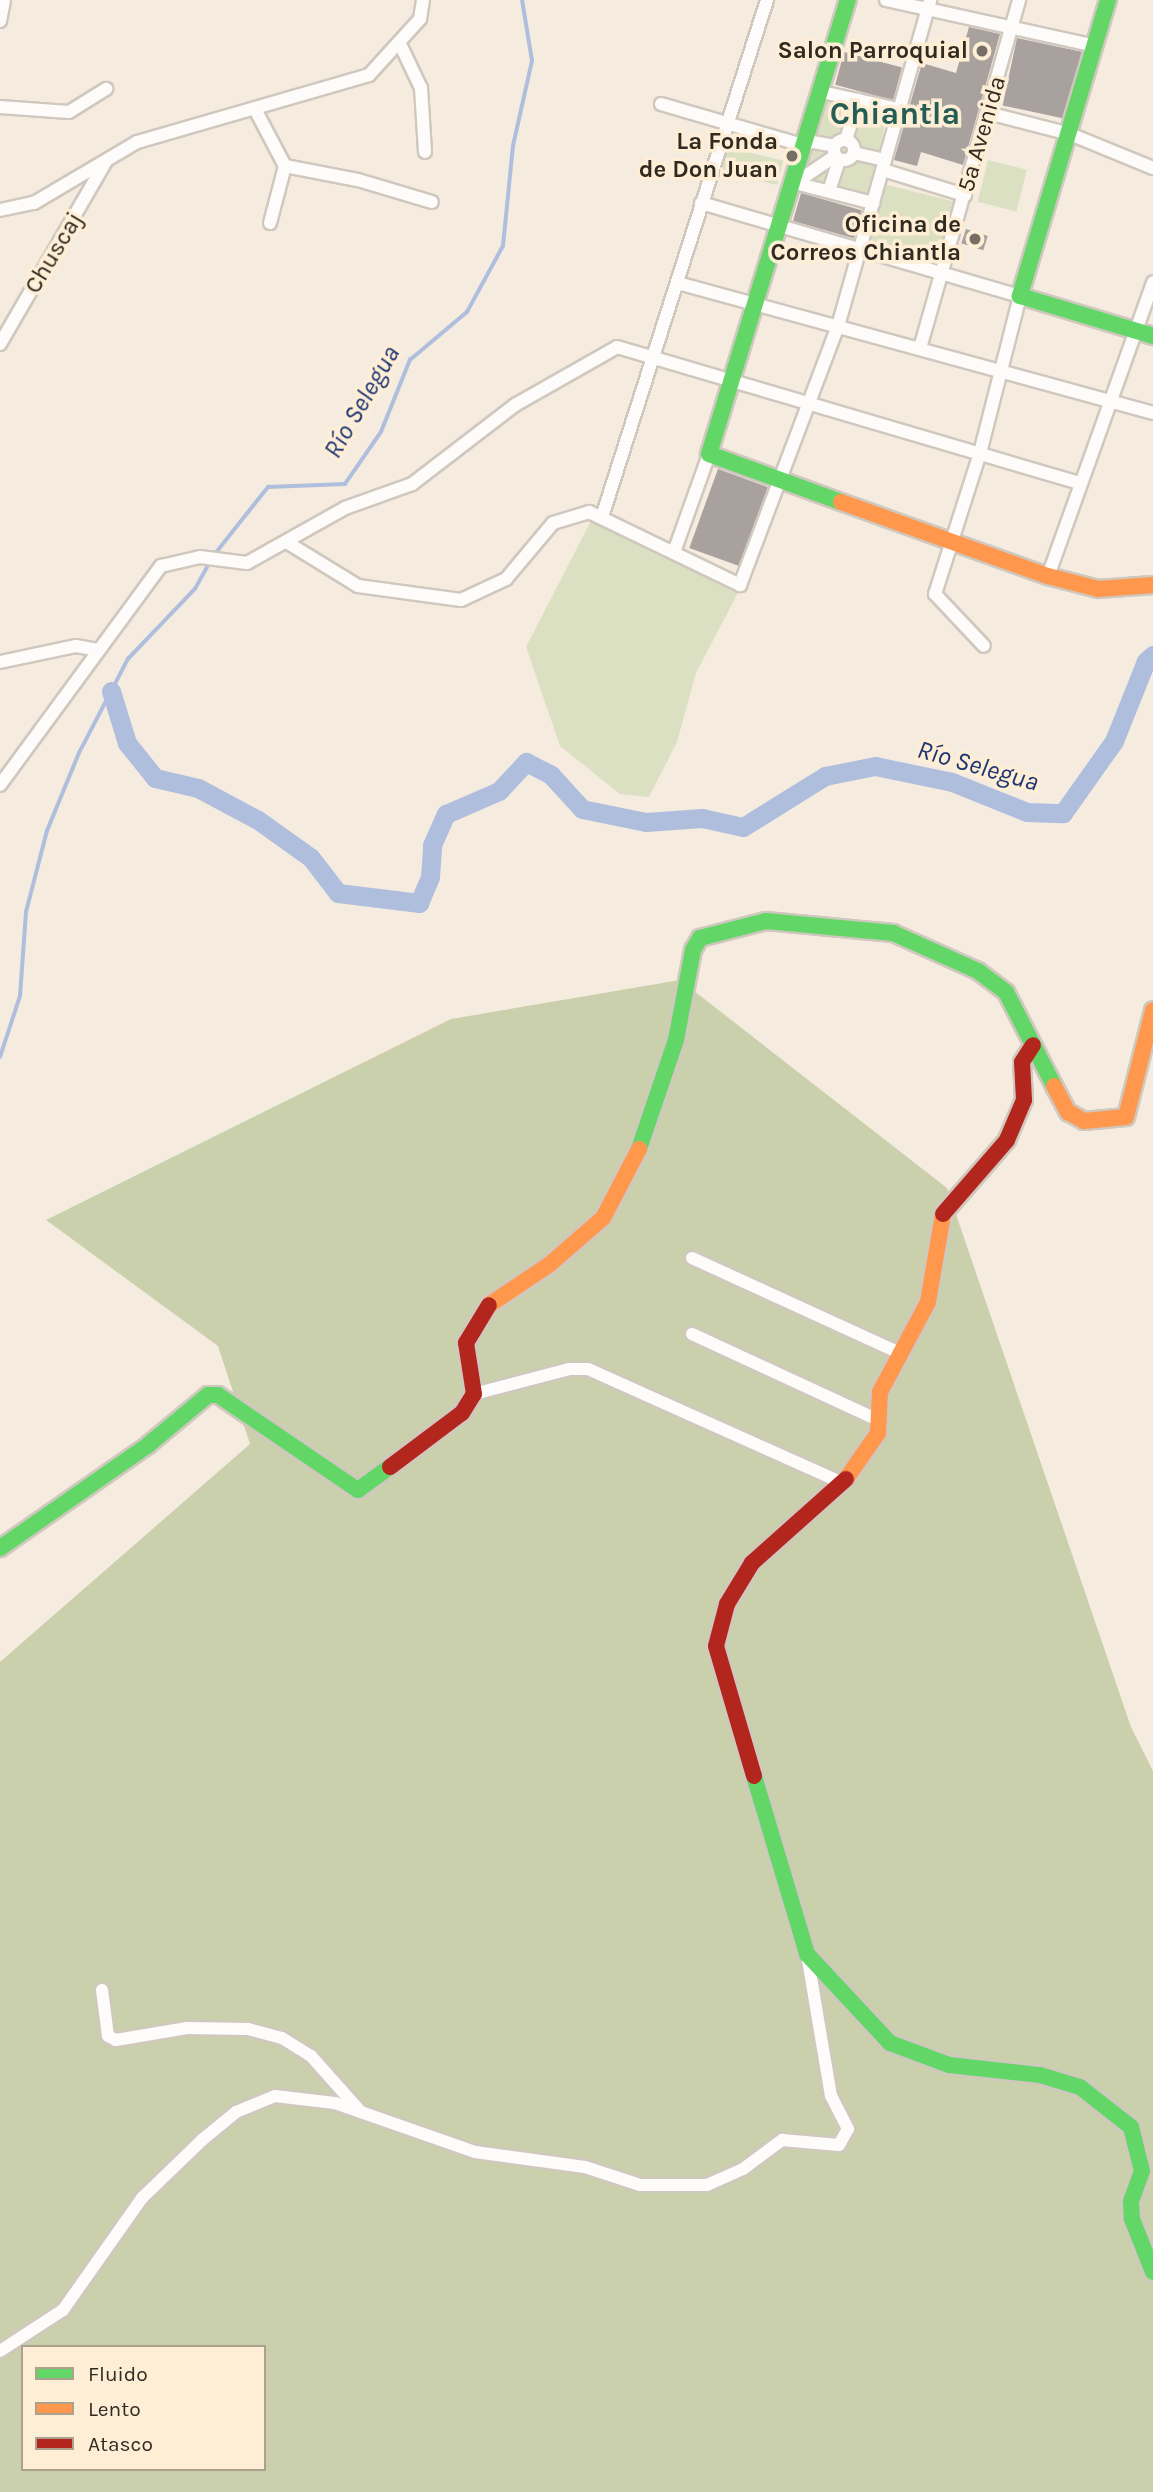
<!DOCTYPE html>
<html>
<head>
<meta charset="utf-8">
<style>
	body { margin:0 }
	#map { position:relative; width:1153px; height:2492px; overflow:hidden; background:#f5ecdf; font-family:Karla,sans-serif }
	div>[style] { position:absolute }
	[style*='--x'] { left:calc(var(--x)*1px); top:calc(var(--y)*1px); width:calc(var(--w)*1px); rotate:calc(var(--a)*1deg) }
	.green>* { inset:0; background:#dce0c2; transform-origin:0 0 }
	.forest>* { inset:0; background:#cbd0ac }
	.stream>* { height:3.5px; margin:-1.75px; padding:0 1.75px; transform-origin:1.75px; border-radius:1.75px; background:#b0bede }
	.river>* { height:19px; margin:-9.5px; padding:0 9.5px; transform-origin:9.5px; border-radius:9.5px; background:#b0bede }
	.building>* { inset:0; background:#a9a19e; transform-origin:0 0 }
	.roads { filter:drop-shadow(2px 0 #d0c8be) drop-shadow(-2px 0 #d0c8be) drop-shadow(0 2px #d0c8be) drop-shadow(0 -2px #d0c8be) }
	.street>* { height:12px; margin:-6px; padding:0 6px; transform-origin:6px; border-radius:6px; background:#fefcfa }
	.street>.ring { margin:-6px; padding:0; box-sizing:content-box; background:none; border:12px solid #fefcfa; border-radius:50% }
	.fast>* { height:16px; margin:-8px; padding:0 8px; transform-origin:8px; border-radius:8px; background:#63d668 }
	.slow>* { height:16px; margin:-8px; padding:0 8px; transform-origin:8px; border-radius:8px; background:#ff974d }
	.jam>* { height:16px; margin:-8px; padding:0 8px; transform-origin:8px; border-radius:8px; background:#b3261e }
	.dots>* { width:19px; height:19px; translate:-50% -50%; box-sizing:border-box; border:4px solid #feeed6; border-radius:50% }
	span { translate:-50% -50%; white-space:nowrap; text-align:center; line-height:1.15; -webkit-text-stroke:7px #feeed6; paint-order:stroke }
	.poi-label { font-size:24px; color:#302a21; font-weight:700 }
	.right { translate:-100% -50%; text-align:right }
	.street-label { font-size:24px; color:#302a21 }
	.water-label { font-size:26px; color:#1d3572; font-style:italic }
	.district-label { font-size:32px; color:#255d54; font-weight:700 }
	.legend { position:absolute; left:21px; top:2345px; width:245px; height:126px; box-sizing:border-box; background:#feeed6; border:2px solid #aca08e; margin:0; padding:9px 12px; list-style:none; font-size:21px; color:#302a21 }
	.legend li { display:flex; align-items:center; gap:14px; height:35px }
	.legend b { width:35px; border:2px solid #aca08e }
</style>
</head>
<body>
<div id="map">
	<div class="green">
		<div style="left:824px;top:95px;width:66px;height:91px;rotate:13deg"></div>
		<div style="left:728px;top:147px;width:57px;height:25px;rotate:14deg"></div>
		<div style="left:988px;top:160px;width:40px;height:43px;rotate:14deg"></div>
		<div style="left:884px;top:184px;width:72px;height:64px;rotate:14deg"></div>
		<div style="clip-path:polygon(595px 513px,740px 589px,696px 673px,677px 742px,649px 797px,620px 794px,560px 746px,526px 647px)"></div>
	</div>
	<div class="forest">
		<div style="clip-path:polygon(evenodd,680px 980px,947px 1188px,1131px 1727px,1153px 1771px,1153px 2492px,0 2492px,0 1662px,250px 1444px,218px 1346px,46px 1220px,451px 1019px,680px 980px,23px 2347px,264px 2347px,264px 2469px,23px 2469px,23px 2347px)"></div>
	</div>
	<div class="stream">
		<div style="--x:214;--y:555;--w:87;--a:-51.5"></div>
		<div style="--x:268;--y:487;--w:77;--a:-2.2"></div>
		<div style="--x:345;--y:484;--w:63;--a:-55.3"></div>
		<div style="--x:381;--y:432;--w:78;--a:-68.1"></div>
		<div style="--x:410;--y:360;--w:75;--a:-40.1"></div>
		<div style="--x:467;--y:312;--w:75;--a:-61.4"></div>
		<div style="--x:503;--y:246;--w:100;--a:-84.3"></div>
		<div style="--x:513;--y:146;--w:87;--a:-77.4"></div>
		<div style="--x:532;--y:61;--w:62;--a:-99.3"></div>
		<div style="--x:0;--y:1057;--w:64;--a:-71.8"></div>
		<div style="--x:20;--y:996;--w:84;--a:-85.9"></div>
		<div style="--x:26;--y:912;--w:84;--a:-75.5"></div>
		<div style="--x:47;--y:831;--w:84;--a:-67.7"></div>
		<div style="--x:79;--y:753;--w:106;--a:-62.5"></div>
		<div style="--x:128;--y:659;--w:97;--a:-46.3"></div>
		<div style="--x:195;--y:589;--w:31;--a:-61"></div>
	</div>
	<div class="river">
		<div style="--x:111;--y:691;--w:54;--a:72.9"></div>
		<div style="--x:127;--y:743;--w:45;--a:51.3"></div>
		<div style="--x:155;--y:778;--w:44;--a:13.1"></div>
		<div style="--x:198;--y:788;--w:68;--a:28.1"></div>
		<div style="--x:258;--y:820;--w:65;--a:35.6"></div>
		<div style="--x:311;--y:858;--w:44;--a:52.4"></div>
		<div style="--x:338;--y:893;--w:82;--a:7"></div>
		<div style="--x:419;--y:903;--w:28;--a:-67"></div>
		<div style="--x:430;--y:877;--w:32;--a:-86"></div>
		<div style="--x:432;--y:845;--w:34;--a:-66"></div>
		<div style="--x:446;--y:814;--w:58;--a:-23.5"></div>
		<div style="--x:499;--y:791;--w:40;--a:-47"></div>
		<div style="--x:526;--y:762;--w:28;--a:27"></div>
		<div style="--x:551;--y:775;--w:46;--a:47.6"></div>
		<div style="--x:582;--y:809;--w:65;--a:11.5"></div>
		<div style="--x:646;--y:822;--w:56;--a:-4.1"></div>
		<div style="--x:702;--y:818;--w:42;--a:12.4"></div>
		<div style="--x:743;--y:827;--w:97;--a:-31.9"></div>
		<div style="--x:825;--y:776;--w:51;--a:-11.3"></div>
		<div style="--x:875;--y:766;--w:79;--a:11.7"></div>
		<div style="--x:952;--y:782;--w:81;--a:21.8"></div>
		<div style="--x:1027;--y:812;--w:36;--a:2"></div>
		<div style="--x:1063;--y:813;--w:88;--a:-54.7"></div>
		<div style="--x:1114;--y:741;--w:86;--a:-68.2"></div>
		<div style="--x:1146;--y:661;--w:9;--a:-41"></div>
	</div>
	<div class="building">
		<div style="clip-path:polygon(969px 27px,1000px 34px,963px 165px,921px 152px,917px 166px,894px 160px,922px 63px,956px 73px)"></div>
		<div style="left:1017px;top:38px;width:66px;height:69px;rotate:12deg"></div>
		<div style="left:844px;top:52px;width:60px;height:34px;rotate:15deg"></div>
		<div style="left:801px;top:193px;width:63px;height:29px;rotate:16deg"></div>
		<div style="left:966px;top:229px;width:23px;height:15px;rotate:18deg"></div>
		<div style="left:718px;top:469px;width:53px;height:84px;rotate:20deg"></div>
	</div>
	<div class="roads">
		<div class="street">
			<div style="--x:886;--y:0;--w:215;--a:12.4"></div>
			<div style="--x:0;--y:21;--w:21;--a:-79"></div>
			<div style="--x:400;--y:44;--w:49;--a:64.5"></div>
			<div style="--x:421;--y:88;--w:64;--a:86.4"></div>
			<div style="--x:822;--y:92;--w:78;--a:12.6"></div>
			<div style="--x:661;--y:104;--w:151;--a:16.2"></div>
			<div style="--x:0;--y:107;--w:69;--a:4.1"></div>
			<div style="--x:69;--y:112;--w:44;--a:-31.9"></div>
			<div style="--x:256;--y:111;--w:62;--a:62.2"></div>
			<div style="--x:285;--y:166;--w:59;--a:104.7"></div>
			<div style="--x:988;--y:113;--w:85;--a:14.4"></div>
			<div style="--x:1070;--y:134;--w:90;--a:22.3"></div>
			<div class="ring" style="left:834px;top:140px;width:8px;height:8px"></div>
			<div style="--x:846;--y:140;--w:42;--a:-73.3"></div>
			<div style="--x:807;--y:141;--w:27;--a:10"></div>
			<div style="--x:854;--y:153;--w:32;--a:13"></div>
			<div style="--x:285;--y:166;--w:74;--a:10.9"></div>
			<div style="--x:358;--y:180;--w:77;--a:16.6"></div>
			<div style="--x:883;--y:170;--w:86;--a:17"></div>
			<div style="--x:795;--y:183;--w:81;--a:14.4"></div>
			<div style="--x:795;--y:183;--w:48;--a:-34"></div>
			<div style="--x:829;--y:191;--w:33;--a:-72"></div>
			<div style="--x:701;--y:203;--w:332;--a:16.3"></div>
			<div style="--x:1020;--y:296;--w:162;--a:104.3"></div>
			<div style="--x:980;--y:453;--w:148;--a:107.7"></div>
			<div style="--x:935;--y:594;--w:71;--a:46.7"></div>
			<div style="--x:0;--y:210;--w:35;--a:-12"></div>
			<div style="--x:34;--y:203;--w:120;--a:-30.6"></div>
			<div style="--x:137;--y:142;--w:241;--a:-16.1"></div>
			<div style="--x:369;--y:75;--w:76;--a:-47.7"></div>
			<div style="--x:420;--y:19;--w:19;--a:-81"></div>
			<div style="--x:678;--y:283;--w:492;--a:15.3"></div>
			<div style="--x:0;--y:344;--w:211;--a:-59.9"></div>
			<div style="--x:920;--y:348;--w:362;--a:-74.1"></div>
			<div style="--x:602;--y:517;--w:543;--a:-72.3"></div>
			<div style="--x:288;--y:543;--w:82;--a:31.6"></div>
			<div style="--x:358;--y:586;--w:104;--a:7.7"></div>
			<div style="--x:461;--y:600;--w:50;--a:-25"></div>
			<div style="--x:506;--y:579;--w:73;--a:-50"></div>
			<div style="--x:553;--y:523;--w:38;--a:-17"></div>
			<div style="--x:589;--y:512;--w:168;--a:25.8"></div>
			<div style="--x:740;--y:585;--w:277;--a:-69.3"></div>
			<div style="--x:838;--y:326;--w:339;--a:-74.2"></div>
			<div style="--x:674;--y:552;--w:104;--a:-70.3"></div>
			<div style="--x:1048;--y:576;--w:312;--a:-70.3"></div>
			<div style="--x:0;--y:662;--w:78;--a:-11.9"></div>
			<div style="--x:76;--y:646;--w:22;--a:10"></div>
			<div style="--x:0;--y:785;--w:272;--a:-53.7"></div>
			<div style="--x:161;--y:566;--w:40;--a:-13"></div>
			<div style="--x:200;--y:557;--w:47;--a:7.3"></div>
			<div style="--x:247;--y:563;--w:112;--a:-29.3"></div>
			<div style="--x:345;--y:508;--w:71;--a:-19.7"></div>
			<div style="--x:412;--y:484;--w:130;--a:-37.5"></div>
			<div style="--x:515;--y:405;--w:117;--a:-29.6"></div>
			<div style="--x:617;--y:347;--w:482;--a:16.4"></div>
			<div style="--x:692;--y:1258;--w:226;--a:24.6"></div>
			<div style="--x:692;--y:1334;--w:205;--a:24.8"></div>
			<div style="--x:474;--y:1394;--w:98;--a:-14.7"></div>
			<div style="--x:569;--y:1369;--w:19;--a:0"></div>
			<div style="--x:588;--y:1369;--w:279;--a:24.1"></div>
			<div style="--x:102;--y:1990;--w:46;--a:82.6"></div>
			<div style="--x:108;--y:2036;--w:9;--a:27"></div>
			<div style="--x:116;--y:2040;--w:72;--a:-9.6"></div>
			<div style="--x:187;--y:2028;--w:61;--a:0.9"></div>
			<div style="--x:248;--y:2029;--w:35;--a:15"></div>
			<div style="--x:282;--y:2038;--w:34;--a:32"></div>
			<div style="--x:311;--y:2056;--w:74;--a:48.3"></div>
			<div style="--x:0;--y:2351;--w:75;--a:-33.1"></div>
			<div style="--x:63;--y:2310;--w:137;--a:-54.8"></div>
			<div style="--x:142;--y:2198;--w:83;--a:-44"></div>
			<div style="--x:202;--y:2140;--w:44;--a:-39.5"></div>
			<div style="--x:236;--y:2112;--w:42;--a:-22.3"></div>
			<div style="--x:275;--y:2096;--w:60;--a:6.7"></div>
			<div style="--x:335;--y:2103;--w:148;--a:19.3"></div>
			<div style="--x:475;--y:2152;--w:111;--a:7.8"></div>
			<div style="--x:585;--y:2167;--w:58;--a:18.1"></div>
			<div style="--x:640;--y:2185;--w:67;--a:0"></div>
			<div style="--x:707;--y:2185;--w:39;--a:-24"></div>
			<div style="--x:743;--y:2169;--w:49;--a:-36.6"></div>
			<div style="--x:782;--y:2140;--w:57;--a:5"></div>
			<div style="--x:839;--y:2145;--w:18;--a:-61"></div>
			<div style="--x:848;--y:2129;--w:37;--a:-117"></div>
			<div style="--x:831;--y:2096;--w:144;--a:-99.6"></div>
		</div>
		<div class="fast">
			<div style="--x:1108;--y:0;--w:309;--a:106.6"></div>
			<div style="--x:1020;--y:296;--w:139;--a:16.7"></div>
			<div style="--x:841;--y:502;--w:140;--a:-160"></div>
			<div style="--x:709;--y:454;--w:475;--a:-73"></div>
			<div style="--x:639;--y:1149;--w:115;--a:-71.3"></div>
			<div style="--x:676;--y:1040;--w:92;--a:-79.3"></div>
			<div style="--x:693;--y:950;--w:14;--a:-60"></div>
			<div style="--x:700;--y:938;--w:68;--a:-14.4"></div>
			<div style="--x:766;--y:921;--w:128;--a:5.4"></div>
			<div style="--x:893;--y:933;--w:93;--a:24.1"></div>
			<div style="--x:978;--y:971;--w:35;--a:37"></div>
			<div style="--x:1006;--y:992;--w:106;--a:62.9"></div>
			<div style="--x:0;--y:1548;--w:180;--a:-34.8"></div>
			<div style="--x:148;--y:1445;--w:78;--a:-39.8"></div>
			<div style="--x:208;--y:1395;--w:10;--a:0"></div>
			<div style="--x:218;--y:1395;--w:169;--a:34.2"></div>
			<div style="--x:358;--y:1490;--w:39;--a:-36"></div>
			<div style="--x:754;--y:1776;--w:186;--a:73.4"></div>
			<div style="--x:807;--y:1954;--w:122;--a:47"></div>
			<div style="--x:890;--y:2043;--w:63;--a:20.4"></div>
			<div style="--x:949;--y:2065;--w:92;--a:6.3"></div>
			<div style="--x:1040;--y:2075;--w:42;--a:16.7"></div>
			<div style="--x:1080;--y:2087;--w:65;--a:38.1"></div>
			<div style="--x:1131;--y:2127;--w:45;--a:76"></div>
			<div style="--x:1142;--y:2171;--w:33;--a:110"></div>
			<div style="--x:1131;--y:2202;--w:17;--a:87"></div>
			<div style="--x:1132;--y:2219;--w:57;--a:68.4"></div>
		</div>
		<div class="slow">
			<div style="--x:841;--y:502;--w:220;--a:19.7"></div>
			<div style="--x:1048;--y:576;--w:52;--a:14.6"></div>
			<div style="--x:1098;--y:589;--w:55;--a:-4.2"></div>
			<div style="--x:1054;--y:1086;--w:30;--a:62"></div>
			<div style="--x:1068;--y:1112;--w:18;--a:29"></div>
			<div style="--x:1084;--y:1121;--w:42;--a:-5.4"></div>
			<div style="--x:1126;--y:1117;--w:110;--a:-75.8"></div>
			<div style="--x:489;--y:1305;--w:73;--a:-33.9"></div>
			<div style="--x:550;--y:1264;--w:70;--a:-41"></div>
			<div style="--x:603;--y:1218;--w:78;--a:-62.4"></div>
			<div style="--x:846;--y:1479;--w:56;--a:-55.2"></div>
			<div style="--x:878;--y:1433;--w:41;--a:-87.2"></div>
			<div style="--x:880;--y:1392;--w:102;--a:-61.9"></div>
			<div style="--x:928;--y:1302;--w:89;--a:-80.3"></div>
		</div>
		<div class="jam">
			<div style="--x:943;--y:1214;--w:98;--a:-49.1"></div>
			<div style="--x:1007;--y:1140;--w:43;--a:-67"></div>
			<div style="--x:1024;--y:1100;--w:38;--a:-93"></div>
			<div style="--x:1022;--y:1062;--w:20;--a:-57"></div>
			<div style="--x:390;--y:1467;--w:90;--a:-36.9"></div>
			<div style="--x:462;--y:1413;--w:22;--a:-58"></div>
			<div style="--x:474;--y:1394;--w:52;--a:-98.9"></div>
			<div style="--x:466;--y:1343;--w:44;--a:-58.8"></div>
			<div style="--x:754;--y:1776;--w:135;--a:-106.3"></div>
			<div style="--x:716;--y:1646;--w:43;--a:-75.3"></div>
			<div style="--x:727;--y:1604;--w:48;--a:-58.6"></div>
			<div style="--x:752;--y:1563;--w:126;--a:-41.8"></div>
		</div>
	</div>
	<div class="dots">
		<div style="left:982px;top:51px;background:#756e64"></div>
		<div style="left:792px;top:156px;background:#756e64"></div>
		<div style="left:975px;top:239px;background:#756e64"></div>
	</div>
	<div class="poi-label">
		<span class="right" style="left:968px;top:51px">Salon Parroquial</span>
		<span class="right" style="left:778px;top:156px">La Fonda<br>de Don Juan</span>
		<span class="right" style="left:961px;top:239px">Oficina de<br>Correos Chiantla</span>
	</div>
	<div class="street-label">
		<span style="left:982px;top:134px;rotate:-74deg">5a Avenida</span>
		<span style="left:54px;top:253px;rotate:-59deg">Chuscaj</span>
	</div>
	<div class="water-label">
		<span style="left:362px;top:402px;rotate:-60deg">Río Selegua</span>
		<span style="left:978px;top:766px;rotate:16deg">Río Selegua</span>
	</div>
	<div class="district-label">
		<span style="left:895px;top:114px">Chiantla</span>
	</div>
	<ul class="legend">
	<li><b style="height:9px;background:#63d668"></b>Fluido</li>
	<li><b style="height:9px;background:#ff974d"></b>Lento</li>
	<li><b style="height:9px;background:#b3261e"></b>Atasco</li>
	</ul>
</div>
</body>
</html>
